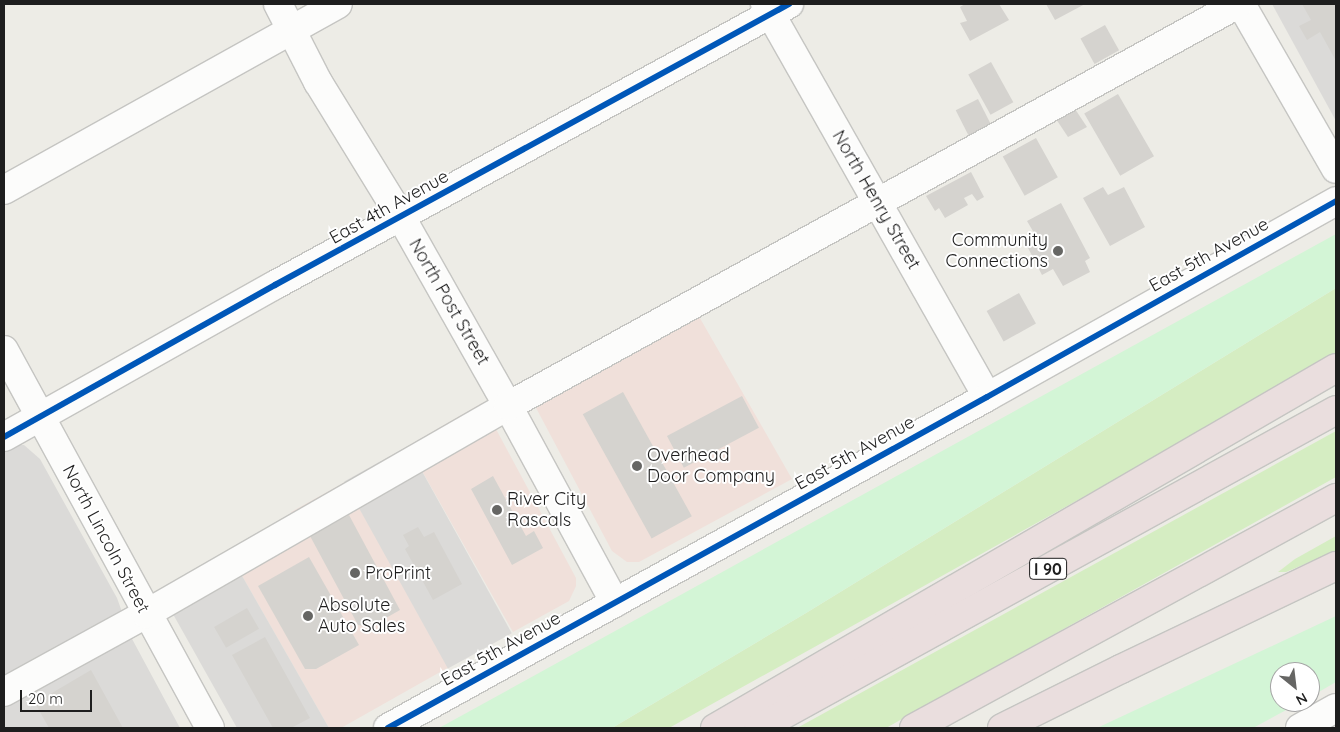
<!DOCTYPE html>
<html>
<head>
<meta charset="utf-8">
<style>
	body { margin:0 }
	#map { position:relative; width:1340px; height:732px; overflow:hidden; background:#edece6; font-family:Quicksand,sans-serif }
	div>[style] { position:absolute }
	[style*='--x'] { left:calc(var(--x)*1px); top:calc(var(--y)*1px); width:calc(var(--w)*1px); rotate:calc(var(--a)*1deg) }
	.commercial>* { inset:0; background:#f0e0da }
	.religious>* { inset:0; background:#dbdad8; transform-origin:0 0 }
	.grass>* { inset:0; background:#d5edc2 }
	.park>* { inset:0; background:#d3f5d6 }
	.building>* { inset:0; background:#d5d3cf; transform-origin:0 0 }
	.roads { filter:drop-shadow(1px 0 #c5c5c2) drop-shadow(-1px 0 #c5c5c2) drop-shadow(0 1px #c5c5c2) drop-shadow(0 -1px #c5c5c2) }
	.minor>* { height:28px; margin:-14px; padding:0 14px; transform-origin:14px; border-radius:14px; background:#fcfcfb }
	.highway>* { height:28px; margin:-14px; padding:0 14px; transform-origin:14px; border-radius:14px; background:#eadede }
	.cycleway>* { height:6px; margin:-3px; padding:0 3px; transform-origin:3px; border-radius:3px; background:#0057b8 }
	.dots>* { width:14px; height:14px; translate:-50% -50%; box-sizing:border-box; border:2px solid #fff; border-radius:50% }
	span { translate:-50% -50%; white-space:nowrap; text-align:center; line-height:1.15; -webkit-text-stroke:4px #fff; paint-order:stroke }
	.shield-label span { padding:1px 4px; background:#fff; border:1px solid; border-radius:4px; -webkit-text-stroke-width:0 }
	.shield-label { font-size:16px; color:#1e1e1e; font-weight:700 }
	.street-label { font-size:18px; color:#1e1e1e }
	.poi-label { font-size:18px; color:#1e1e1e }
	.right { translate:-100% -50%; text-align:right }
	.left { translate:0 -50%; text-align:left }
	.frame { position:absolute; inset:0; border:5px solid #1e1e1e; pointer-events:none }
	.north { position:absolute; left:1270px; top:662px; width:50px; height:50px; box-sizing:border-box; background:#fff; border:1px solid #a5a5a5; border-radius:50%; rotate:151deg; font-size:14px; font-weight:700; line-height:20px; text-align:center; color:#1e1e1e }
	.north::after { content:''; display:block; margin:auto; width:18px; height:22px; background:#666664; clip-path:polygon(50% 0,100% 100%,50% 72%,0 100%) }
	.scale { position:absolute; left:20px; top:690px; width:72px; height:22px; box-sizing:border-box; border:2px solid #1e1e1e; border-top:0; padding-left:6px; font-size:15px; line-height:18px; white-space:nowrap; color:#1e1e1e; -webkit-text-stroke:4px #fff; paint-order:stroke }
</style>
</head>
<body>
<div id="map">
	<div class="commercial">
		<div style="clip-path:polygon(697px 313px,792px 479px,639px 562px,627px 562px,612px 551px,534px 404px)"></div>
		<div style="clip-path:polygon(482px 403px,576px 578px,576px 586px,569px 601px,513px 632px,408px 446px)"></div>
		<div style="clip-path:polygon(345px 482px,449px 667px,341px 728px,329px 728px,229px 553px,293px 516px,291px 512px)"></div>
	</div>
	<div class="religious">
		<div style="clip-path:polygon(1272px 4px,1336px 4px,1336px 121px)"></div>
		<div style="clip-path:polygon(16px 445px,24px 445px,40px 459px,117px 598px,131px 637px,180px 728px,4px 728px,4px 452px)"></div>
		<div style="left:408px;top:446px;width:214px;height:73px;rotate:61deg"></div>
		<div style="clip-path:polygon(229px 553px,329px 728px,237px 728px,160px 591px)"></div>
	</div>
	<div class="grass">
		<div style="clip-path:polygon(1336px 288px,1336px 353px,1311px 370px,669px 728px,612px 728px,806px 613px)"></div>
		<div style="clip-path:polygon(1336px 431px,1336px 477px,886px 728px,797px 728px)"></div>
		<div style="clip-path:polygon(1336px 536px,1336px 551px,1286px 572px,1278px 572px,1295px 559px)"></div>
	</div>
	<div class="park">
		<div style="clip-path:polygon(1336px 234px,1336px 288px,806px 613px,612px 728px,439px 728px)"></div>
		<div style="clip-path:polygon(1336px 616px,1336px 682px,1310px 697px,1310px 672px,1280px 672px,1280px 702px,1301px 702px,1253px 728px,1097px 728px)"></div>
	</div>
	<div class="building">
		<div style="clip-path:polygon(965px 4px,999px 4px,1009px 20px,970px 41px,960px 23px,967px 21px,960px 7px)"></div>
		<div style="clip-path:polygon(1046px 4px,1085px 4px,1055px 20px)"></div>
		<div style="clip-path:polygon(1302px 4px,1336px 4px,1336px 61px,1320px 32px,1307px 40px,1299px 26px,1311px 20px)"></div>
		<div style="left:1105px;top:25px;width:29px;height:28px;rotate:61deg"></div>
		<div style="left:991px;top:62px;width:46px;height:26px;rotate:61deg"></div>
		<div style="left:1118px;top:94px;width:72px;height:39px;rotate:60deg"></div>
		<div style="left:978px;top:99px;width:28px;height:25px;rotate:63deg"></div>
		<div style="clip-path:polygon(1075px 109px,1087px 127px,1068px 137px,1056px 119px)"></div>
		<div style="left:1036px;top:138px;width:45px;height:38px;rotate:61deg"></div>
		<div style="clip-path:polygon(971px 172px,984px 197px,977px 201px,972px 194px,964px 198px,968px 205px,945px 218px,939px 208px,935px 211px,926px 196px)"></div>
		<div style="clip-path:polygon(1103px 187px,1108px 195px,1124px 187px,1145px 227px,1110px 246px,1083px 198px)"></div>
		<div style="clip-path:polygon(1061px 203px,1090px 258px,1085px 261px,1090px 272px,1063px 286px,1053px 269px,1042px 275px,1026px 244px,1037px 238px,1027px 221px)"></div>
		<div style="left:1019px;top:293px;width:35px;height:37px;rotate:61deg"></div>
		<div style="left:623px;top:392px;width:142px;height:46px;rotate:61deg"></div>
		<div style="left:742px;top:396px;width:36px;height:85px;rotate:62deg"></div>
		<div style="clip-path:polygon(493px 476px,526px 536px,534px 531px,543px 548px,512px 565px,471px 489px)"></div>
		<div style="clip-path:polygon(349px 515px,400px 610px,370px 627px,358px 625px,310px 536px)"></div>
		<div style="clip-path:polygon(418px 527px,424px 537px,434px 532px,462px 584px,433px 600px,405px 549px,409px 546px,403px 535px)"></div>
		<div style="clip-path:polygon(309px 557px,359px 645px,316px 669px,305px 669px,258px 586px)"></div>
		<div style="left:247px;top:608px;width:24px;height:38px;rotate:60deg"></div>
		<div style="clip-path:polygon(265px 637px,310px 718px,291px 728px,273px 728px,232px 655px)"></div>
		<div style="clip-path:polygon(91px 670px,123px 728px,49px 728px,35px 703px)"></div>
	</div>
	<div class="roads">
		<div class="minor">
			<div style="--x:278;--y:4;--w:88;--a:62.9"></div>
			<div style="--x:318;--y:82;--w:158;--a:58.4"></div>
			<div style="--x:401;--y:217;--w:217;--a:60.5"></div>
			<div style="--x:508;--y:406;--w:224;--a:61.5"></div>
			<div style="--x:765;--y:4;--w:451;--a:60.5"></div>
			<div style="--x:1241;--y:4;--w:190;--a:60.1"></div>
			<div style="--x:4;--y:190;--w:382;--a:-29.1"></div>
			<div style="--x:4;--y:350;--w:430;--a:61.4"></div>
			<div style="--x:4;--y:437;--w:311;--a:-29.3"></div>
			<div style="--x:275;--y:285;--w:586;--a:-28.67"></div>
			<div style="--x:4;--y:692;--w:162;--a:-28.8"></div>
			<div style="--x:146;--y:614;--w:418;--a:-29.9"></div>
			<div style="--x:508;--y:406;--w:833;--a:-28.84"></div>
			<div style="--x:388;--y:728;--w:684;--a:-28.92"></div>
			<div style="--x:987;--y:397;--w:400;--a:-29.3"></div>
			<div style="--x:1300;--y:728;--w:41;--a:-29.1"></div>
		</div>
		<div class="highway">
			<div style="--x:715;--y:728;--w:718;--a:-30.1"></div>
			<div style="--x:759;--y:728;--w:659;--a:-28.86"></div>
			<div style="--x:914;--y:728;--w:481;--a:-28.6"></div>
			<div style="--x:1002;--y:728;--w:133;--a:-26.4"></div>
			<div style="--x:1121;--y:669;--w:238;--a:-25.6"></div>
		</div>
	</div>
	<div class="cycleway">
		<div style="--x:4;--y:437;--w:311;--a:-29.3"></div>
		<div style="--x:275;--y:285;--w:586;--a:-28.67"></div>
		<div style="--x:388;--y:728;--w:684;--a:-28.92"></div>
		<div style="--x:987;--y:397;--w:400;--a:-29.3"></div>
	</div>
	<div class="dots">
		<div style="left:1058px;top:251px;background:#666664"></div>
		<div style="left:637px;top:466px;background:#666664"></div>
		<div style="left:497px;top:510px;background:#666664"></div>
		<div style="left:355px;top:573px;background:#666664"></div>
		<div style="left:308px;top:616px;background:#666664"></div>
	</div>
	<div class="shield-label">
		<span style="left:1048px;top:569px">I 90</span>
	</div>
	<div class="street-label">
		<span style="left:876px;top:200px;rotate:60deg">North Henry Street</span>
		<span style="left:389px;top:207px;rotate:-29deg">East 4th Avenue</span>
		<span style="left:1209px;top:255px;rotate:-29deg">East 5th Avenue</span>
		<span style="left:449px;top:302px;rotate:60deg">North Post Street</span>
		<span style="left:855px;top:453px;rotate:-29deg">East 5th Avenue</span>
		<span style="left:106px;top:539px;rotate:62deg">North Lincoln Street</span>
		<span style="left:501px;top:649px;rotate:-29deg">East 5th Avenue</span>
	</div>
	<div class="poi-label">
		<span class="right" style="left:1048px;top:251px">Community<br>Connections</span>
		<span class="left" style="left:647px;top:466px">Overhead<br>Door Company</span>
		<span class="left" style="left:507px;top:510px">River City<br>Rascals</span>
		<span class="left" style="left:365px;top:573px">ProPrint</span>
		<span class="left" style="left:318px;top:616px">Absolute<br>Auto Sales</span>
	</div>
	<div class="frame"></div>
	<div class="north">N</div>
	<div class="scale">20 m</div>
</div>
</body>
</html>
